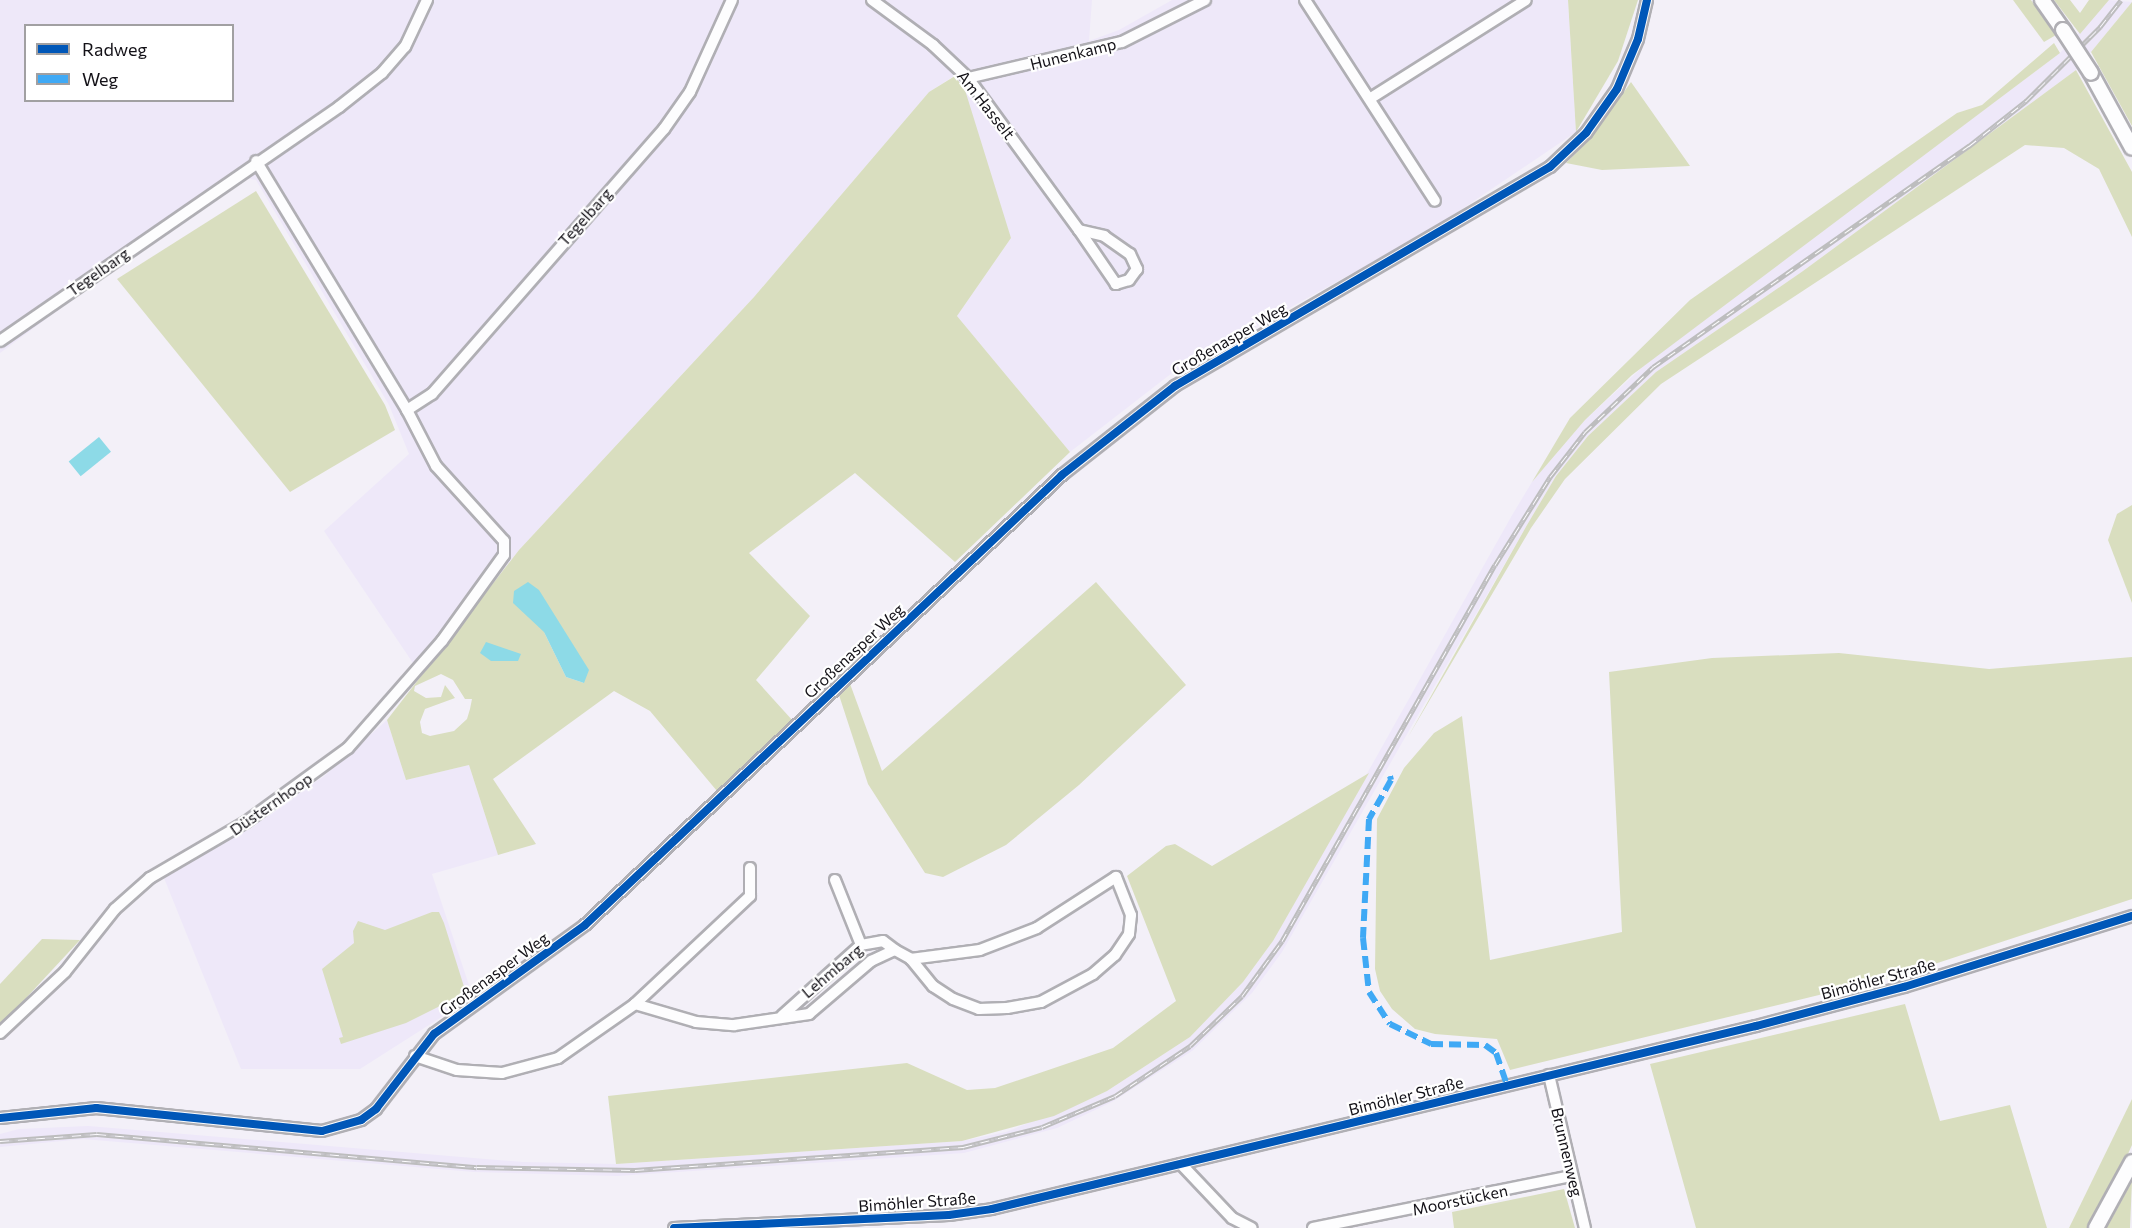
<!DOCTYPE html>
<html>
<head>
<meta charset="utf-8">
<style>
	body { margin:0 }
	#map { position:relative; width:2132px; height:1228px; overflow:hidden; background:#f3f0f8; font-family:Commissioner,sans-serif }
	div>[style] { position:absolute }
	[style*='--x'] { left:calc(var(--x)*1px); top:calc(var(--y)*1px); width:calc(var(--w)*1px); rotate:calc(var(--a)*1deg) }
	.built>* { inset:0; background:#eee8f9 }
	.green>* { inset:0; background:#d9debf }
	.water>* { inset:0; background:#8ddae7; transform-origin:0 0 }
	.roads { filter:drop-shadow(2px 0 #b0afb4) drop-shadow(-2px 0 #b0afb4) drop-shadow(0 2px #b0afb4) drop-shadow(0 -2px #b0afb4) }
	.minor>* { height:10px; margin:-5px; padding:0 5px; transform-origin:5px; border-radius:5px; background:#fdfdfe }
	.major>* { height:14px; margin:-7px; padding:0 7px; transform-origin:7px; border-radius:7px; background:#fdfdfe }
	.rail>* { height:5px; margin-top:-2.5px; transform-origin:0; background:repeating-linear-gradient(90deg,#fff 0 9px,#bdbdbe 0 18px); box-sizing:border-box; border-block:2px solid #bdbdbe }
	.bridges { filter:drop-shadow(2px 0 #b0afb4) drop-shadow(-2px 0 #b0afb4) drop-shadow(0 2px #b0afb4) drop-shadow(0 -2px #b0afb4) }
	.major-bridge>* { height:14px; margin:-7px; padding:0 7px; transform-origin:7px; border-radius:7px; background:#fdfdfe }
	.quiet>* { height:6px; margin-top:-3px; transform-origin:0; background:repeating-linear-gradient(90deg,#3fa9f5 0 12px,transparent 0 18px) }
	.cycleway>* { height:8px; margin:-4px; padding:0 4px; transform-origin:4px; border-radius:4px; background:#0057b8 }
	span { translate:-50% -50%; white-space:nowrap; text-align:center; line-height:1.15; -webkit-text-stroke:4.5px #fff; paint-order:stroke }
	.street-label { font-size:16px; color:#131117 }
	.legend { position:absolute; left:24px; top:24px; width:210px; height:78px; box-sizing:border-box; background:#fff; border:2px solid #a1a0a2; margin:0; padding:8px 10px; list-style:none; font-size:18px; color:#131117 }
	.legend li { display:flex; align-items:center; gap:12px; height:30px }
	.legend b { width:30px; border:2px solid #a1a0a2 }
</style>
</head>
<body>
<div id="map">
	<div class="built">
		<div style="clip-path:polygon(evenodd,0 0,1092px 0,1089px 41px,1119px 30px,1172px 0,1568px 0,1576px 132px,1434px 228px,1172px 373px,1070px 452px,957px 316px,1011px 238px,954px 76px,929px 92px,754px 297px,519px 550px,421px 675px,324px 531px,409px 454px,389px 405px,256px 180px,239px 177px,0 353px,0 0,26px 26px,232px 26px,232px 100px,26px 100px,26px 26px)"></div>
		<div style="clip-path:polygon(2109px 0,2132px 2px,2076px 70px,1803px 271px,1656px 372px,1588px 436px,1556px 476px,1527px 525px,1282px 952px,1252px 993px,1192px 1051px,1112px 1102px,1057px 1128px,964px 1153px,617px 1176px,474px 1172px,83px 1139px,0 1147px,0 1134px,19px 1129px,88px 1126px,523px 1162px,616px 1164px,962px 1141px,1006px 1132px,1107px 1091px,1190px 1037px,1243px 982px,1273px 941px,1511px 517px,1532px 482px,1585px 420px,1659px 352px,2060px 53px)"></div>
		<div style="clip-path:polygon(387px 720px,406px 780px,469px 765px,498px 855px,432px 874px,473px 997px,360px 1069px,241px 1069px,164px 878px,323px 777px)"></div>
	</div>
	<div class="green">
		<div style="clip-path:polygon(1568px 0,1638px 0,1618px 61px,1576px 132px)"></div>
		<div style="clip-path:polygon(2013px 0,2031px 0,2056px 35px,2044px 42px)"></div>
		<div style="clip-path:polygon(2054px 0,2070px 0,2080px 13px,2089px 0,2109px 0,2080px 34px)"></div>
		<div style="clip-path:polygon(2132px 2px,2132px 126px,2091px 52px)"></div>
		<div style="clip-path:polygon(2054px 43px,2060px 53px,1632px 375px,1585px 420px,1532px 482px,1570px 418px,1690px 300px,1957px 113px,1982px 105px)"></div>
		<div style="clip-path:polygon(2076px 70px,2132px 172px,2132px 237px,2099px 169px,2064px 148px,2025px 145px,1661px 384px,1565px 479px,1531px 528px,1408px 737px,1527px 525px,1556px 476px,1588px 436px,1656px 372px,1803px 271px)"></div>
		<div style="clip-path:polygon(evenodd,955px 76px,965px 90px,1011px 238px,957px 316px,1070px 452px,955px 562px,855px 473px,749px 553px,810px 616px,756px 680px,793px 721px,717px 791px,650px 711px,614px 691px,493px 779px,536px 844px,498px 855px,469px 765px,406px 780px,387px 720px,519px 550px,754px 297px,929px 92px,955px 76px,544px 632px,584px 683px,566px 677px,544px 632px,955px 76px,441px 674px,453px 680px,465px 699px,472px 699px,470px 709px,467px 719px,454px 731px,430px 736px,422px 733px,420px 722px,425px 709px,455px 698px,445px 685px,441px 697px,426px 698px,414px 691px,415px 686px,441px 674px)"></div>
		<div style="clip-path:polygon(1631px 82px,1690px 166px,1602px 170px,1566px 163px,1590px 139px)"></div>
		<div style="clip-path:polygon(256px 191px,385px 405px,395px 430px,290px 492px,117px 279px)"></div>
		<div style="clip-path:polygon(2132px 505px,2132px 603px,2108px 540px,2117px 514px)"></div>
		<div style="clip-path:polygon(1096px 582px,1186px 685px,1079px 785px,1006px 845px,943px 877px,925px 873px,868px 784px,838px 692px,849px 681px,882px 771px)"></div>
		<div style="clip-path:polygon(1839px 653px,1989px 669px,2132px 657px,2132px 899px,1901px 975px,1510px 1070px,1497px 1039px,1435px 1034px,1415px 1029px,1392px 1009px,1380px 991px,1375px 969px,1377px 819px,1404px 768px,1434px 733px,1462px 716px,1490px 960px,1622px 932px,1609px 672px,1712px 658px)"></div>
		<div style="clip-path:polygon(1369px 773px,1273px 941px,1243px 982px,1190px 1037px,1107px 1091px,1054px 1116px,962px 1141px,616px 1164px,608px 1096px,907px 1063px,967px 1090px,995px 1088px,1113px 1048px,1176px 1001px,1127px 876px,1166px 846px,1175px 844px,1212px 866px)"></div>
		<div style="clip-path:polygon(432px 912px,439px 912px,444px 923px,466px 993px,406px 1023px,341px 1044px,339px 1038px,343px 1037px,322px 969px,354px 943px,353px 931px,358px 921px,385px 930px)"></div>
		<div style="clip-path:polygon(42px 939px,80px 940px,0 1026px,0 984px)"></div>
		<div style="clip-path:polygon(1905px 1004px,1940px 1121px,2010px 1105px,2047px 1228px,1696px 1228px,1650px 1064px)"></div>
		<div style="clip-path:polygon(2132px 1099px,2132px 1145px,2127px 1156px,2088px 1228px,2069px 1228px)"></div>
		<div style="clip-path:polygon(2132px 1181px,2130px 1228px,2106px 1228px,2110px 1222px)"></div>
		<div style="clip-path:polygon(1564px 1189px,1575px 1228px,1454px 1228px,1452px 1212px)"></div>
	</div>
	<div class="water">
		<div style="left:99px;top:437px;width:19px;height:39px;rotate:51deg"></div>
		<div style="clip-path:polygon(528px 582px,539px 590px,589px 670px,584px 683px,566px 677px,544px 632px,513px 603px,514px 591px)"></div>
		<div style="clip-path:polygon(486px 642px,521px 654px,518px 661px,491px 661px,480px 653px)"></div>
	</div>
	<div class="roads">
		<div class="minor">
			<div style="--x:872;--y:0;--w:76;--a:36.4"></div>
			<div style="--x:933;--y:45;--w:48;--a:43.3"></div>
			<div style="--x:968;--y:78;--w:188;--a:53.9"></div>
			<div style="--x:1079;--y:230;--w:26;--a:13"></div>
			<div style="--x:1104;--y:236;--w:32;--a:35"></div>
			<div style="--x:1130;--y:254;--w:17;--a:65"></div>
			<div style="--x:1137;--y:269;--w:14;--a:126"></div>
			<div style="--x:1129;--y:280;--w:14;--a:163"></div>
			<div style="--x:1116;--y:284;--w:65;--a:-124.4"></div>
			<div style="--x:1305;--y:0;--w:239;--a:57.1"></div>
			<div style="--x:968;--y:78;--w:158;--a:-13.2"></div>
			<div style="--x:1122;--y:42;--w:93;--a:-26.8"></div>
			<div style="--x:1371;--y:98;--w:183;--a:-32.3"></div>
			<div style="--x:0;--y:341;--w:412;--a:-34.6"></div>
			<div style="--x:339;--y:107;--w:55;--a:-38.3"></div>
			<div style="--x:382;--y:73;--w:35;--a:-49"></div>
			<div style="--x:405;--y:47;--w:52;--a:-64.9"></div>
			<div style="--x:407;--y:410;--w:30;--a:-33"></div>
			<div style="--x:432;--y:394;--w:352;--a:-48.8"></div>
			<div style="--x:664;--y:129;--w:45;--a:-54.9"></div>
			<div style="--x:690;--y:92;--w:101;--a:-65.5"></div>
			<div style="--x:835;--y:880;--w:70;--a:68.2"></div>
			<div style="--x:895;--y:950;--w:18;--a:29"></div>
			<div style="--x:911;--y:959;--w:35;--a:51"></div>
			<div style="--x:933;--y:986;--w:24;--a:33"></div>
			<div style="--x:953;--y:999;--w:28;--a:21"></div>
			<div style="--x:979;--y:1009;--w:28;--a:-2"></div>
			<div style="--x:1007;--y:1008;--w:35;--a:-10"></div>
			<div style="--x:1041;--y:1002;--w:59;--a:-28.3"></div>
			<div style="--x:1093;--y:974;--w:29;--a:-41"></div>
			<div style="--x:1115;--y:955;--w:25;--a:-56"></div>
			<div style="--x:1129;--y:934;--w:19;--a:-84"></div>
			<div style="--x:1131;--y:915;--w:41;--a:-111.5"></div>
			<div style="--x:1116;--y:877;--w:94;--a:147.2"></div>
			<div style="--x:1037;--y:928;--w:61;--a:158.9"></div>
			<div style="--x:980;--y:950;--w:70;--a:172.6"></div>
			<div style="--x:635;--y:1004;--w:64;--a:16.4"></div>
			<div style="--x:696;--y:1022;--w:38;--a:5"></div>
			<div style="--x:734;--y:1025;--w:76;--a:-8.3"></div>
			<div style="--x:809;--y:1014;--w:82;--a:-40.5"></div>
			<div style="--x:871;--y:961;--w:26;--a:-25"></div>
			<div style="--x:895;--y:950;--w:15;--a:-143"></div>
			<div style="--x:883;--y:941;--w:22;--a:170"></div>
			<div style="--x:861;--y:945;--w:106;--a:138.1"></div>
			<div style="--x:0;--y:1033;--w:89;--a:-43.2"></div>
			<div style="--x:65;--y:972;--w:80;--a:-51.6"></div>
			<div style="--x:115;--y:909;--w:47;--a:-41.5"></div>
			<div style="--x:150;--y:878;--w:111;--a:-30.3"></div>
			<div style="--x:246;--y:822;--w:126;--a:-36"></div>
			<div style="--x:348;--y:748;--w:142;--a:-48.7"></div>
			<div style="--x:442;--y:641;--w:106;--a:-54.2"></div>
			<div style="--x:504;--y:555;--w:14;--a:-90"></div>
			<div style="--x:504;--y:541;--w:101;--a:-132.2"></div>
			<div style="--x:436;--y:466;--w:63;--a:-117.4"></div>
			<div style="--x:407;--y:410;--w:291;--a:-121.2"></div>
			<div style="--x:415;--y:1056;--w:44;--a:18.4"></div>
			<div style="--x:457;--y:1070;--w:45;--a:3.8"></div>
			<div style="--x:502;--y:1073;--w:58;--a:-15"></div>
			<div style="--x:558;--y:1058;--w:94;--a:-35"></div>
			<div style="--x:635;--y:1004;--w:158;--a:-43.2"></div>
			<div style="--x:750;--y:896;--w:28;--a:-90"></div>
			<div style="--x:1549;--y:1075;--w:157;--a:76.8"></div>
			<div style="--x:0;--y:1118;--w:97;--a:-5.9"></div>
			<div style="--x:96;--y:1108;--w:227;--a:5.8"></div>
			<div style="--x:322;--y:1131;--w:41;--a:-15.8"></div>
			<div style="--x:361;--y:1120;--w:19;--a:-36"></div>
			<div style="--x:376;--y:1109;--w:95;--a:-52.3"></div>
			<div style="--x:434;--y:1034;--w:186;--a:-35.8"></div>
			<div style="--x:585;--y:925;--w:656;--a:-43.33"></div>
			<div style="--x:1062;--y:475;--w:144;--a:-38.2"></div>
			<div style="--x:1175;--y:386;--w:434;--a:-30.3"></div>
			<div style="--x:1550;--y:167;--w:50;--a:-43.4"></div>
			<div style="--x:1586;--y:133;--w:54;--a:-54.8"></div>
			<div style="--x:1617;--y:89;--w:54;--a:-67.2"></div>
			<div style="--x:1638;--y:39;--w:40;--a:-77"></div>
			<div style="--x:1181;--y:1164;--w:74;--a:46.6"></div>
			<div style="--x:1232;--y:1218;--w:22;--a:27"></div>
			<div style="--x:674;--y:1228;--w:275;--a:-2.7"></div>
			<div style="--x:949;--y:1215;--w:43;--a:-7.9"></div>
			<div style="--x:992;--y:1209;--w:786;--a:-13.47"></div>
			<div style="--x:1756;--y:1026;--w:153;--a:-14.8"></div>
			<div style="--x:1904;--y:987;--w:239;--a:-17.3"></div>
			<div style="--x:1313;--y:1228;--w:264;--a:-11.4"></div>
		</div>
		<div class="major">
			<div style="--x:2042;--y:0;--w:37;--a:55"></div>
			<div style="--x:2091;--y:73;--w:85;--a:61.3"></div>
			<div style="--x:2096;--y:1228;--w:75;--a:-61.4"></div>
		</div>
	</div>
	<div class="rail">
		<div style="--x:0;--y:1141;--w:97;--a:-4.1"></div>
		<div style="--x:97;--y:1134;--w:381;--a:5"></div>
		<div style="--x:477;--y:1167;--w:158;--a:1.1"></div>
		<div style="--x:635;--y:1170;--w:329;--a:-4"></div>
		<div style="--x:963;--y:1147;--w:81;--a:-14.2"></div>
		<div style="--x:1042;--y:1127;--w:79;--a:-23"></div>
		<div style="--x:1115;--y:1096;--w:90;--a:-33.7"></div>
		<div style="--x:1190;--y:1046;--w:72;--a:-43.9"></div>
		<div style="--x:1242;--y:996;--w:68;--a:-54"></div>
		<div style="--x:1282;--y:941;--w:432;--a:-60.5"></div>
		<div style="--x:1495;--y:565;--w:104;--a:-58"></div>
		<div style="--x:1550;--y:477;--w:57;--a:-52.1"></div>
		<div style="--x:1585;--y:432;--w:94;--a:-43.7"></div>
		<div style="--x:1653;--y:367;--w:386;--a:-35"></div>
		<div style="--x:1969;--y:146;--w:73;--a:-38.3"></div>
		<div style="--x:2026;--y:101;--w:105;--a:-45"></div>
		<div style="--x:2100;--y:27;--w:34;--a:-52"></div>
	</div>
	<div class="bridges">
		<div class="major-bridge">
			<div style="--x:2063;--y:30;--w:51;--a:56.9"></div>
		</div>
	</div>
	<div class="quiet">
		<div style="--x:1390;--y:776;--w:4;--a:76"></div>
		<div style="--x:1391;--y:780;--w:45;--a:119.4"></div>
		<div style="--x:1369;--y:819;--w:119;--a:92.9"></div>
		<div style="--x:1363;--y:938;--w:54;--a:83.7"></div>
		<div style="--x:1369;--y:992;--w:38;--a:57"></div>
		<div style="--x:1390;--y:1024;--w:46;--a:26"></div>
		<div style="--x:1431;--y:1044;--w:54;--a:1.1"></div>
		<div style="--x:1485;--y:1045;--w:14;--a:36"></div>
		<div style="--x:1496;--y:1053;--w:34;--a:71"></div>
	</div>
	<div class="cycleway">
		<div style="--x:0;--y:1118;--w:97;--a:-5.9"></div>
		<div style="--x:96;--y:1108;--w:227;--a:5.8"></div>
		<div style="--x:322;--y:1131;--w:41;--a:-15.8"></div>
		<div style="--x:361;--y:1120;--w:19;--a:-36"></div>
		<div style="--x:376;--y:1109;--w:95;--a:-52.3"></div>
		<div style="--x:434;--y:1034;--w:186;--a:-35.8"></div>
		<div style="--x:585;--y:925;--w:656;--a:-43.33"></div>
		<div style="--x:1062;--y:475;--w:144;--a:-38.2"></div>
		<div style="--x:1175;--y:386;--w:434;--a:-30.3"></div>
		<div style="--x:1550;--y:167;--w:50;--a:-43.4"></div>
		<div style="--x:1586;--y:133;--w:54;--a:-54.8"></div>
		<div style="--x:1617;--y:89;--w:54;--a:-67.2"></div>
		<div style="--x:1638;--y:39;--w:40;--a:-77"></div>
		<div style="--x:674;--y:1228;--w:275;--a:-2.7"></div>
		<div style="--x:949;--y:1215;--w:43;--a:-7.9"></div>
		<div style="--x:992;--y:1209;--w:786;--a:-13.47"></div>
		<div style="--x:1756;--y:1026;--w:153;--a:-14.8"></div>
		<div style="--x:1904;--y:987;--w:239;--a:-17.3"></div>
	</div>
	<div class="street-label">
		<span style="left:1073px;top:54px;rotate:-14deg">Hunenkamp</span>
		<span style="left:986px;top:105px;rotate:52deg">Am Hasselt</span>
		<span style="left:585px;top:217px;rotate:-48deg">Tegelbarg</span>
		<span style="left:98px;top:272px;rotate:-35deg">Tegelbarg</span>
		<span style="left:1229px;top:339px;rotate:-30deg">Großenasper Weg</span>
		<span style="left:854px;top:651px;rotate:-43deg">Großenasper Weg</span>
		<span style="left:271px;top:804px;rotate:-35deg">Düsternhoop</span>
		<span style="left:832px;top:971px;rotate:-40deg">Lehmbarg</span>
		<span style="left:494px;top:974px;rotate:-36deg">Großenasper Weg</span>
		<span style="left:1878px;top:979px;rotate:-15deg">Bimöhler Straße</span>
		<span style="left:1406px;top:1096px;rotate:-14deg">Bimöhler Straße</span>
		<span style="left:1567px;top:1152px;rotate:77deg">Brunnenweg</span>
		<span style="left:1460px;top:1200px;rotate:-12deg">Moorstücken</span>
		<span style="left:917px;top:1202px;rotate:-4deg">Bimöhler Straße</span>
	</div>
	<ul class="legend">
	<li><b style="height:8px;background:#0057b8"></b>Radweg</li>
	<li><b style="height:8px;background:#3fa9f5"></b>Weg</li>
	</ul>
</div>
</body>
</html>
